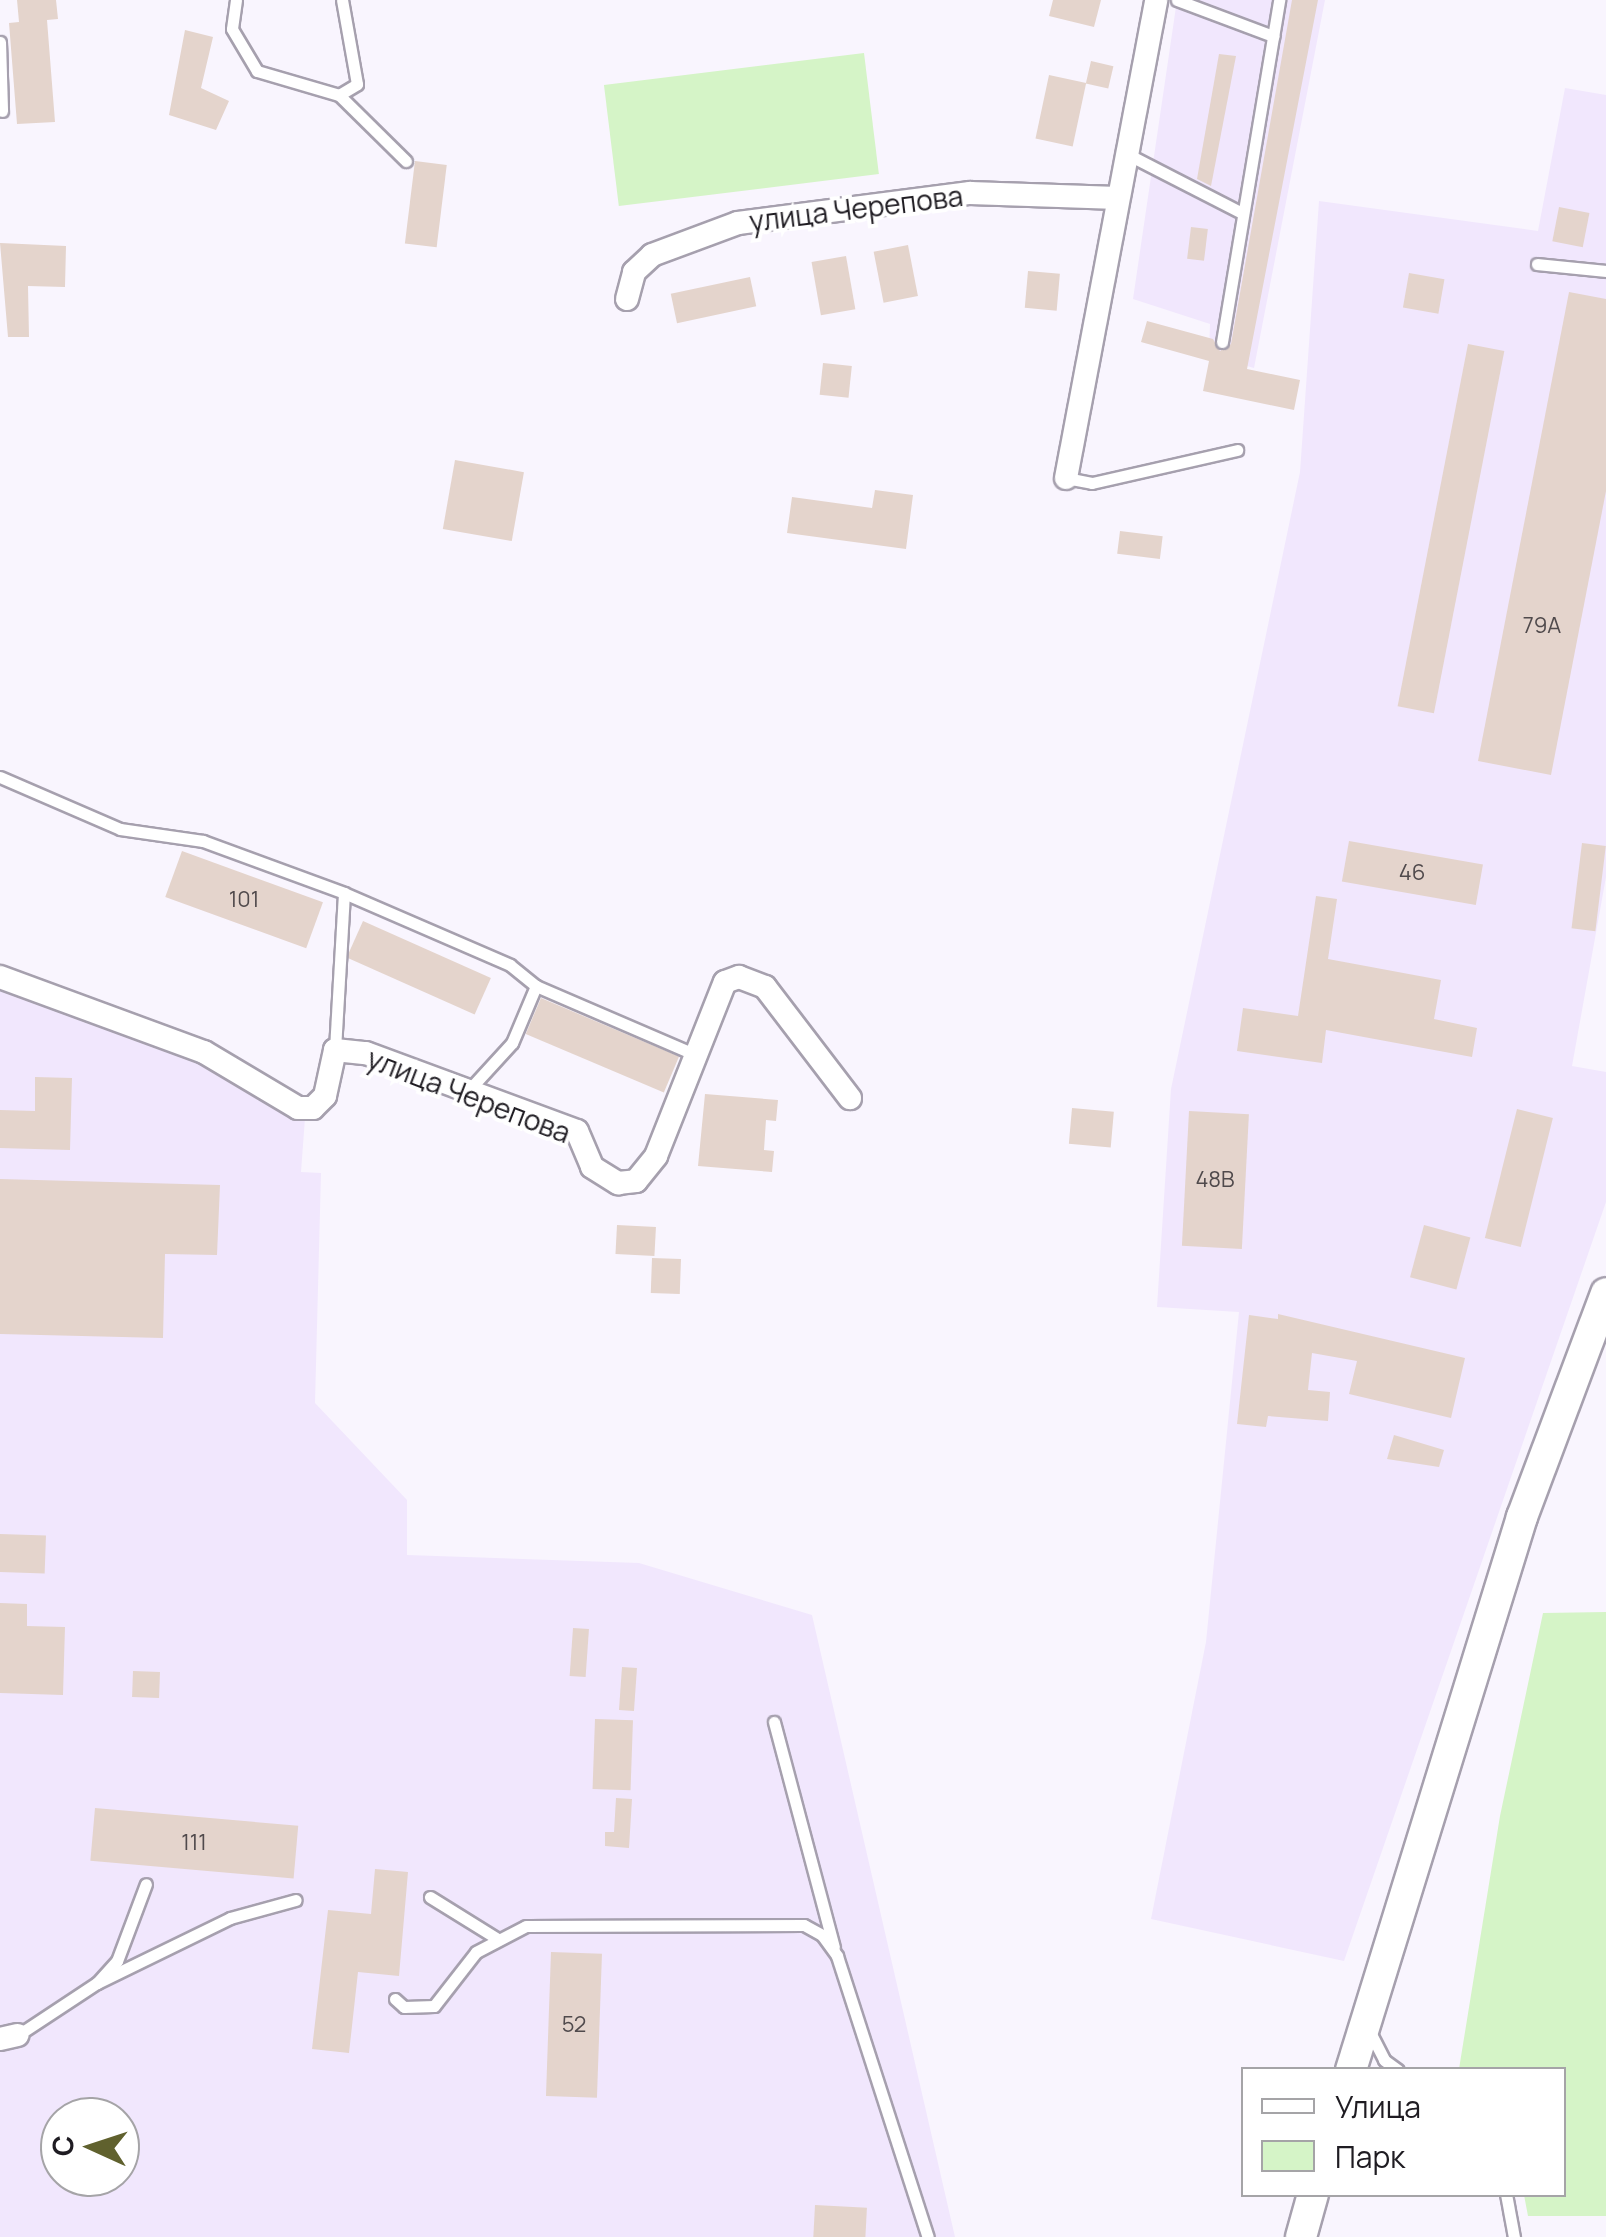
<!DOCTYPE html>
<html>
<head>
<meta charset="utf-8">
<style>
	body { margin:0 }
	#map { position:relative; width:1606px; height:2237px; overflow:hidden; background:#f9f5fe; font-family:Manrope,sans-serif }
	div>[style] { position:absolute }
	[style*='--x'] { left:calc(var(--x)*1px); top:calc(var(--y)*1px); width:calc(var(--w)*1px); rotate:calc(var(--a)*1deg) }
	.built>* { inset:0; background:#f1e7fd }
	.green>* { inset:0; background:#d5f4c7; transform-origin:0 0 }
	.building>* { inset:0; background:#e4d4cc; transform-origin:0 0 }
	.roads { filter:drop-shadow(2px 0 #a6a0ae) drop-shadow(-2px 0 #a6a0ae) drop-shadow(0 2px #a6a0ae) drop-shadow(0 -2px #a6a0ae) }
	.lane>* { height:11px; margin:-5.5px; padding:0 5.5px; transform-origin:5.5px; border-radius:5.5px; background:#fff }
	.street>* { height:22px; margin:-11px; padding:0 11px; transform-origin:11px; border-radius:11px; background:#fff }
	.secondary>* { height:30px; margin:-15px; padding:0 15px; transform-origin:15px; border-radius:15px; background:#fff }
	span { translate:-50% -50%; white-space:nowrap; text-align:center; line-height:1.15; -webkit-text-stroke:8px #fff; paint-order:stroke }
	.number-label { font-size:22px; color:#504a4c }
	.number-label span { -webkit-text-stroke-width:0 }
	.street-label { font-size:28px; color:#1f1c22 }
	.legend { position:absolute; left:1241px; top:2067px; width:325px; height:130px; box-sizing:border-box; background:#fff; border:2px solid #a5a4a7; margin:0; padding:12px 18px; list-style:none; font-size:30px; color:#1f1c22 }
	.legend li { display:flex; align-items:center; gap:20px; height:50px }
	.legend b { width:50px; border:2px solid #a5a4a7 }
	.north { position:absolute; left:40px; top:2097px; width:100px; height:100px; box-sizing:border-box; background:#fff; border:2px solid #a5a4a7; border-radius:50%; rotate:273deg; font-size:28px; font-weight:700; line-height:40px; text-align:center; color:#1f1c22 }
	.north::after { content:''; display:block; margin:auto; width:35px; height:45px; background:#60612e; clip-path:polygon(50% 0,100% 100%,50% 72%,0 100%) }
</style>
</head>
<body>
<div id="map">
	<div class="built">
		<div style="clip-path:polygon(1177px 0,1325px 0,1254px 368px,1209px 355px,1210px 324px,1133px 299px)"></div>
		<div style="clip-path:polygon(1565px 88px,1606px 95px,1606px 877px,1572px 1066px,1606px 1072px,1606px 1202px,1344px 1961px,1151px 1919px,1206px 1642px,1239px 1312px,1157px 1307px,1171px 1089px,1300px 472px,1319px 201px,1538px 231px)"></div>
		<div style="clip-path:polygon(evenodd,0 985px,185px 1052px,305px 1118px,301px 1172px,321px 1173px,315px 1403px,407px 1500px,407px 1555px,639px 1563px,812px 1615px,955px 2237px,0 2237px,0 985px,60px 2117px,120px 2117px,120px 2177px,60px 2177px,60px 2117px)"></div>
	</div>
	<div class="green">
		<div style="left:864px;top:53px;width:122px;height:262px;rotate:83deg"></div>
		<div style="clip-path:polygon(1606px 1612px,1606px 2216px,1528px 2216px,1524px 2195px,1564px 2194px,1564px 2070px,1459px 2069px,1500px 1816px,1543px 1613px)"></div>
	</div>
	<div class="building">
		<div style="clip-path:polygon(17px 0,56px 0,58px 19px,47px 20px,55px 122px,17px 124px,9px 23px,19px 22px)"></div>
		<div style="clip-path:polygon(1053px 0,1101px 0,1094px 27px,1049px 16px)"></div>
		<div style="clip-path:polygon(1292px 0,1318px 0,1247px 369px,1300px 380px,1294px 410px,1203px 391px,1209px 361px,1141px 342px,1147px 321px,1213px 339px,1220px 351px,1231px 344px)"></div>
		<div style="clip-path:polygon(185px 30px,213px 37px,201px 88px,229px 101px,216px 130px,169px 115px)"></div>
		<div style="clip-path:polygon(1219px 54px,1236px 56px,1211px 186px,1197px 179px)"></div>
		<div style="left:1091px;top:61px;width:23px;height:23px;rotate:13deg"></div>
		<div style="left:1049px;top:75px;width:38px;height:65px;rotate:12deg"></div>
		<div style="left:415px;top:161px;width:32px;height:83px;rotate:7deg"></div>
		<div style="left:1559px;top:207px;width:31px;height:35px;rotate:11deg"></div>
		<div style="left:1191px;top:227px;width:17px;height:32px;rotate:7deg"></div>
		<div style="clip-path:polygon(0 243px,66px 246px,65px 287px,28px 286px,29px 337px,8px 337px)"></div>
		<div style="left:908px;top:245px;width:52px;height:35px;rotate:79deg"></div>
		<div style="left:846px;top:256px;width:54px;height:35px;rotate:80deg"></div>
		<div style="left:1028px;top:271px;width:32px;height:37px;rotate:5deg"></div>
		<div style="left:1409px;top:273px;width:36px;height:35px;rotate:10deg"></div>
		<div style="left:750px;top:277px;width:30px;height:81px;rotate:78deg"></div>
		<div style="clip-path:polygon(1569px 292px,1606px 299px,1606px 491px,1551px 775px,1478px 761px)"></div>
		<div style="left:1468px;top:344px;width:37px;height:369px;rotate:11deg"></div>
		<div style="left:823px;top:363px;width:29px;height:32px;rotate:6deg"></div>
		<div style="left:455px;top:460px;width:70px;height:70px;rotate:10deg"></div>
		<div style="clip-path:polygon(875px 490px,913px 495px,906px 549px,787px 533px,792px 497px,872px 508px)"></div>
		<div style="left:1120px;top:531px;width:43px;height:23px;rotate:7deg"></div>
		<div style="left:1349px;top:841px;width:136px;height:41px;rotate:10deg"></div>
		<div style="left:1582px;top:843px;width:24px;height:86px;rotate:7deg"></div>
		<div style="left:182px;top:851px;width:150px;height:49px;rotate:20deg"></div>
		<div style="clip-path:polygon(1316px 896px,1337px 899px,1328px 959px,1441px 980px,1434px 1019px,1477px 1028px,1472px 1057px,1326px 1030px,1322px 1063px,1237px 1051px,1243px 1008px,1298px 1016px)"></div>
		<div style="left:363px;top:921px;width:140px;height:40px;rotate:24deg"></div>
		<div style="left:541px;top:998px;width:150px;height:39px;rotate:23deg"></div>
		<div style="clip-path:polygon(35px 1077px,72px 1078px,70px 1150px,0 1148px,0 1110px,35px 1111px)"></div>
		<div style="clip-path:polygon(705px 1094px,778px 1100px,776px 1121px,766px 1120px,764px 1150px,774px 1151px,772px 1172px,698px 1166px)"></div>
		<div style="left:1072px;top:1108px;width:42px;height:36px;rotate:5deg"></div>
		<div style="left:1517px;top:1109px;width:37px;height:133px;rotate:14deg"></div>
		<div style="left:1189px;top:1111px;width:60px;height:135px;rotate:3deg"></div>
		<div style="clip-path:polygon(0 1179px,220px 1185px,217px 1255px,165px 1254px,163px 1338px,0 1334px)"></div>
		<div style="left:617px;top:1225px;width:39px;height:29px;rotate:3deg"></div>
		<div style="left:1424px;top:1225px;width:48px;height:54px;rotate:15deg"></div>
		<div style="left:652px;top:1258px;width:29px;height:35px;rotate:2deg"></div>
		<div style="clip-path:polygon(1278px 1314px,1465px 1358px,1451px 1418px,1349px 1394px,1357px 1361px,1312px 1353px,1308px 1390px,1330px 1392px,1328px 1421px,1268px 1416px,1266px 1427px,1237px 1424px,1249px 1315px,1278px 1319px)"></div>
		<div style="clip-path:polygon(1394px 1435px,1444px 1450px,1439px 1467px,1387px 1459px)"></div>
		<div style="left:0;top:1534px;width:46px;height:38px;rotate:2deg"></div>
		<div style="clip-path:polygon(0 1603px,27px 1604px,27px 1626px,65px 1627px,63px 1695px,0 1693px)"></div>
		<div style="left:573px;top:1628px;width:16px;height:48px;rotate:4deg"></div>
		<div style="left:622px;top:1667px;width:15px;height:43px;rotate:4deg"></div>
		<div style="left:133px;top:1671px;width:27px;height:26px;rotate:2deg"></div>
		<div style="left:595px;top:1719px;width:38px;height:70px;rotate:2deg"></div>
		<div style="clip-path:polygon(616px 1798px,632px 1799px,629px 1848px,605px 1846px,605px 1832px,614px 1832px)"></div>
		<div style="left:95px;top:1808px;width:204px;height:53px;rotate:5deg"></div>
		<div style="clip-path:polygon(375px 1869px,408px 1872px,399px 1976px,358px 1972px,349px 2053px,312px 2049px,328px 1910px,371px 1914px)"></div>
		<div style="left:551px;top:1952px;width:51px;height:144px;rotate:2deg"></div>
		<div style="left:815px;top:2205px;width:52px;height:32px;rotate:3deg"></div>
	</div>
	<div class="roads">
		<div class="lane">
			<div style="--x:236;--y:0;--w:29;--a:98"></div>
			<div style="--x:232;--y:29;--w:49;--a:59.2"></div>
			<div style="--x:257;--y:71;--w:85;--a:16.3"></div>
			<div style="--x:339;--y:95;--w:21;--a:-31"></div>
			<div style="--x:357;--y:84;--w:85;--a:-100.1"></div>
			<div style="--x:1177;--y:0;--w:103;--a:20.6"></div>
			<div style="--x:0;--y:42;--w:69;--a:88.3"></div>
			<div style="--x:339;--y:95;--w:94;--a:44.6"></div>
			<div style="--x:1127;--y:154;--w:129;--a:27.2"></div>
			<div style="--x:1537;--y:264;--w:69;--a:5.8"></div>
			<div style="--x:1222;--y:342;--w:347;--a:-80.5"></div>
			<div style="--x:1066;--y:478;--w:26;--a:11"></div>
			<div style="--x:1092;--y:483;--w:149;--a:-12.8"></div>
			<div style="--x:0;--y:777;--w:131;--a:23.4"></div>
			<div style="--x:120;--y:829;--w:84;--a:8.2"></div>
			<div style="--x:203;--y:841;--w:150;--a:20.2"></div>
			<div style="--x:344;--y:893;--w:157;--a:93.3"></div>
			<div style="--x:344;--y:893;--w:181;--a:23.4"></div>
			<div style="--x:510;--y:965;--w:33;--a:39"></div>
			<div style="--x:468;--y:1091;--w:65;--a:-47.5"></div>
			<div style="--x:512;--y:1043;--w:62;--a:-67.2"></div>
			<div style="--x:536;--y:986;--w:174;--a:23.3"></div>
			<div style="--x:774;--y:1722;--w:233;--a:75.1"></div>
			<div style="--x:430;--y:1897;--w:78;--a:31.8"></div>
			<div style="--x:97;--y:1983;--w:148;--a:-26"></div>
			<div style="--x:230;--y:1918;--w:68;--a:-15.3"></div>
			<div style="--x:395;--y:1999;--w:12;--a:42"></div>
			<div style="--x:404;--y:2007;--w:30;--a:-2"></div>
			<div style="--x:434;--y:2006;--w:68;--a:-52.1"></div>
			<div style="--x:476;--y:1952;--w:56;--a:-27.5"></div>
			<div style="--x:526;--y:1926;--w:278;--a:-0.2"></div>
			<div style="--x:804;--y:1925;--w:21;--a:29"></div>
			<div style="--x:822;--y:1935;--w:26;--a:54"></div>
			<div style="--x:837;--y:1956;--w:295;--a:72.1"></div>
			<div style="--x:1370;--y:2032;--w:31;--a:63"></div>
			<div style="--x:1384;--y:2060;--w:17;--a:36"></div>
			<div style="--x:18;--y:2035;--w:95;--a:-33.4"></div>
			<div style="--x:97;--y:1983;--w:30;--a:-48"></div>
			<div style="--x:117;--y:1961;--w:82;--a:-69.4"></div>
			<div style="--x:1506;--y:2194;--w:44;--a:79.5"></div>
		</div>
		<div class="street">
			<div style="--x:627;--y:299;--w:28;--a:-75"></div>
			<div style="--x:634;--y:272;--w:25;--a:-43"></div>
			<div style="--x:652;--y:255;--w:92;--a:-20.4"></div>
			<div style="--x:738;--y:223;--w:234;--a:-7.4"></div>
			<div style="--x:970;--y:193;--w:148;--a:1.9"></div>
			<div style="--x:1066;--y:478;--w:486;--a:-79.3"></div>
			<div style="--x:0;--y:977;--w:217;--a:20.2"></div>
			<div style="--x:204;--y:1052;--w:109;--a:30.8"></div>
			<div style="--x:298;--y:1108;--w:15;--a:0"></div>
			<div style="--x:313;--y:1108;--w:17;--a:-45"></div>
			<div style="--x:325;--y:1096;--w:47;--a:-77.7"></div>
			<div style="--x:335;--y:1050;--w:31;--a:6"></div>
			<div style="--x:366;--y:1053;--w:225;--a:20.3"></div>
			<div style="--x:577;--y:1131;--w:39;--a:67"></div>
			<div style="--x:592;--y:1167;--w:31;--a:32"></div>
			<div style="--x:618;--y:1183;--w:18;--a:-6"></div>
			<div style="--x:636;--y:1181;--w:32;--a:-51"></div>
			<div style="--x:656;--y:1156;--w:187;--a:-68.4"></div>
			<div style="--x:725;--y:982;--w:15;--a:-20"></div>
			<div style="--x:739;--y:977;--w:28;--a:21"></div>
			<div style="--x:765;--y:987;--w:140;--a:52.6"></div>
			<div style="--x:0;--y:2039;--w:18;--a:-13"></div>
		</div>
		<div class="secondary">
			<div style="--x:1351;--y:2070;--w:579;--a:-72.82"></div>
			<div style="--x:1522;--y:1517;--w:239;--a:-69.4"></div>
			<div style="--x:1301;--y:2237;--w:45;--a:-74.4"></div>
		</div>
	</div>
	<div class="number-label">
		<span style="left:1542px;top:626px">79А</span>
		<span style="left:1412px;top:873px">46</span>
		<span style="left:244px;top:900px">101</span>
		<span style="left:1215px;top:1180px">48В</span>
		<span style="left:194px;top:1843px">111</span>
		<span style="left:574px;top:2025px">52</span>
	</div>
	<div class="street-label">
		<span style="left:856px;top:208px;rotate:-7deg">улица Черепова</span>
		<span style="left:469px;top:1095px;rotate:21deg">улица Черепова</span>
	</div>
	<ul class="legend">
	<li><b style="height:12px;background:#fff"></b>Улица</li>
	<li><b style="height:28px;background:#d5f4c7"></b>Парк</li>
	</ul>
	<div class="north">С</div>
</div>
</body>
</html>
